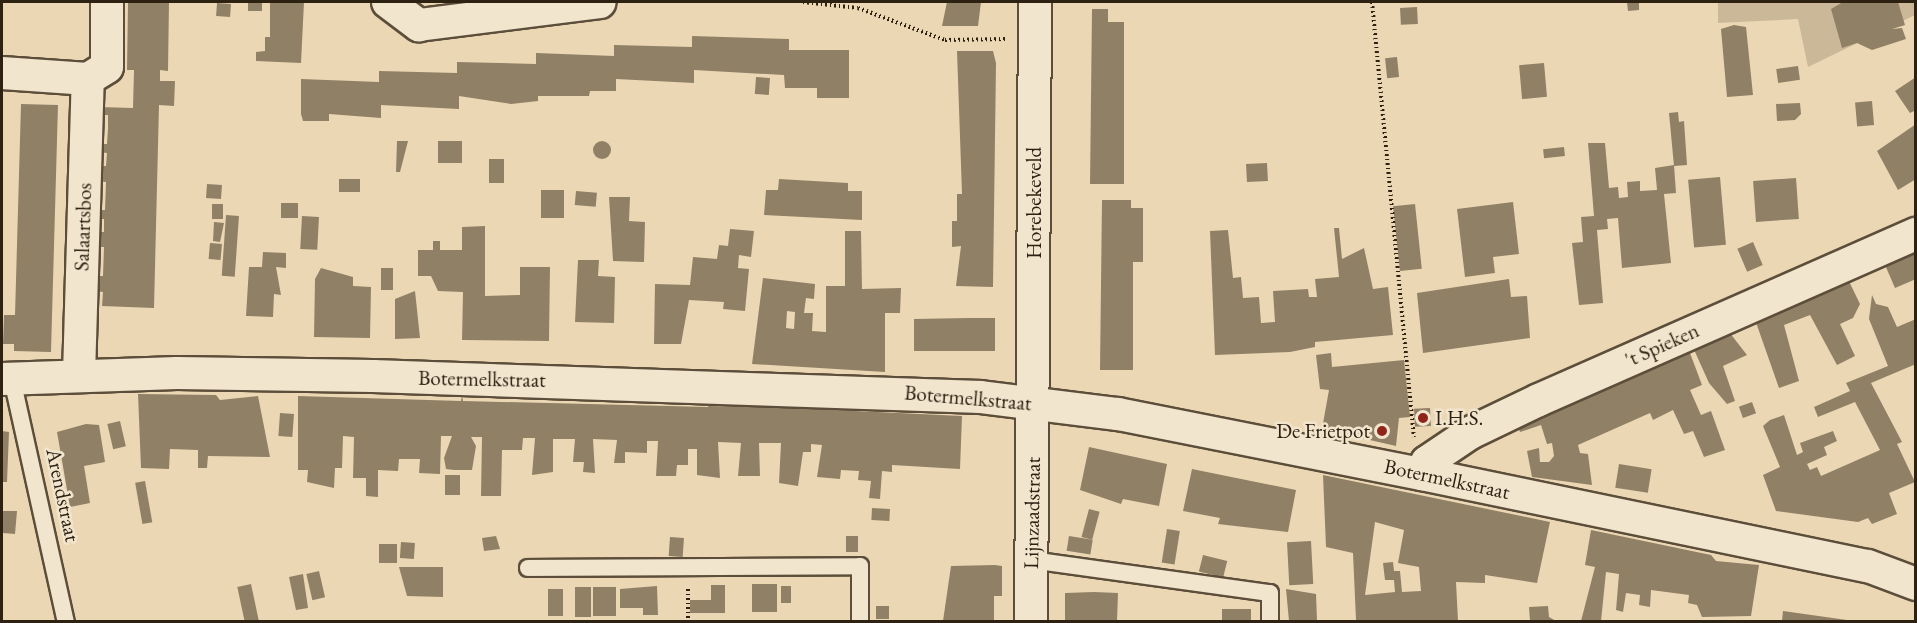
<!DOCTYPE html>
<html>
<head>
<meta charset="utf-8">
<style>
	body { margin:0 }
	#map { position:relative; width:1917px; height:623px; overflow:hidden; background:#ebd7b4; font-family:"EB Garamond",serif }
	div>[style] { position:absolute }
	[style*='--x'] { left:calc(var(--x)*1px); top:calc(var(--y)*1px); width:calc(var(--w)*1px); rotate:calc(var(--a)*1deg) }
	.green>* { inset:0; background:#cbb898 }
	.building>* { inset:0; background:#908066; transform-origin:0 0 }
	.round { border-radius:50% }
	.path>* { height:4px; margin-top:-2px; transform-origin:0; background:repeating-linear-gradient(90deg,#2d2112 0 1.5px,transparent 0 4.5px) }
	.roads { filter:drop-shadow(2px 0 #5c4e3a) drop-shadow(-2px 0 #5c4e3a) drop-shadow(0 2px #5c4e3a) drop-shadow(0 -2px #5c4e3a) }
	.service>* { height:16px; margin:-8px; padding:0 8px; transform-origin:8px; border-radius:8px; background:#f2e5ce }
	.minor>* { height:32px; margin:-16px; padding:0 16px; transform-origin:16px; border-radius:16px; background:#f2e5ce }
	.dots>* { width:16px; height:16px; translate:-50% -50%; box-sizing:border-box; border:3px solid #f2e5ce; border-radius:50% }
	span { translate:-50% -50%; white-space:nowrap; text-align:center; line-height:1.15; -webkit-text-stroke:5px #f2e5ce; paint-order:stroke }
	.street-label { font-size:21px; color:#2d2112 }
	.poi-label { font-size:21px; color:#2d2112 }
	.left { translate:0 -50%; text-align:left }
	.right { translate:-100% -50%; text-align:right }
	.frame { position:absolute; inset:0; border:3px solid #2d2112; pointer-events:none }
</style>
</head>
<body>
<div id="map">
	<div class="green">
		<div style="clip-path:polygon(1718px 2px,1915px 2px,1915px 15px,1808px 67px,1798px 19px,1718px 23px)"></div>
	</div>
	<div class="building">
		<div style="clip-path:polygon(128px 2px,169px 2px,168px 71px,160px 70px,160px 81px,175px 81px,174px 106px,159px 105px,154px 308px,102px 306px,103px 292px,94px 291px,95px 276px,103px 276px,104px 247px,96px 247px,97px 232px,104px 232px,104px 219px,96px 219px,96px 210px,105px 210px,106px 182px,97px 181px,98px 166px,106px 166px,107px 153px,98px 152px,98px 144px,107px 144px,108px 128px,108px 115px,99px 115px,99px 107px,133px 108px,134px 70px,127px 70px)"></div>
		<div style="left:248px;top:2px;width:14px;height:9px"></div>
		<div style="clip-path:polygon(270px 2px,304px 2px,301px 63px,256px 61px,256px 52px,265px 51px,265px 37px,270px 37px)"></div>
		<div style="clip-path:polygon(947px 2px,981px 2px,978px 26px,942px 26px)"></div>
		<div style="clip-path:polygon(1627px 2px,1639px 2px,1639px 10px,1628px 11px)"></div>
		<div style="clip-path:polygon(1843px 2px,1898px 2px,1905px 25px,1892px 29px,1902px 28px,1906px 39px,1872px 50px,1857px 43px,1842px 48px,1831px 9px)"></div>
		<div style="left:217px;top:3px;width:14px;height:13px;rotate:4deg"></div>
		<div style="left:1417px;top:7px;width:17px;height:17px;rotate:87deg"></div>
		<div style="clip-path:polygon(1092px 9px,1108px 9px,1108px 22px,1124px 22px,1124px 184px,1090px 184px)"></div>
		<div style="clip-path:polygon(1734px 25px,1746px 27px,1753px 95px,1727px 97px,1721px 29px)"></div>
		<div style="clip-path:polygon(692px 36px,789px 39px,789px 50px,849px 50px,849px 98px,817px 98px,817px 88px,785px 88px,784px 75px,694px 70px,694px 83px,616px 79px,616px 91px,590px 91px,589px 96px,538px 96px,538px 101px,511px 104px,459px 96px,459px 109px,381px 105px,381px 118px,329px 114px,329px 121px,303px 121px,301px 114px,301px 79px,379px 82px,379px 71px,457px 73px,457px 62px,536px 64px,536px 53px,614px 56px,614px 45px,692px 47px)"></div>
		<div style="clip-path:polygon(957px 51px,993px 51px,996px 63px,993px 287px,956px 286px,961px 246px,952px 247px,952px 221px,957px 221px,957px 194px,962px 194px)"></div>
		<div style="left:1397px;top:57px;width:20px;height:12px;rotate:84deg"></div>
		<div style="left:1544px;top:63px;width:34px;height:25px;rotate:85deg"></div>
		<div style="left:1798px;top:66px;width:14px;height:22px;rotate:82deg"></div>
		<div style="left:756px;top:77px;width:14px;height:17px;rotate:4deg"></div>
		<div style="clip-path:polygon(1916px 77px,1916px 110px,1910px 113px,1895px 91px)"></div>
		<div style="left:1872px;top:101px;width:24px;height:17px;rotate:85deg"></div>
		<div style="clip-path:polygon(1800px 103px,1801px 114px,1795px 120px,1777px 121px,1776px 104px)"></div>
		<div style="clip-path:polygon(21px 104px,58px 105px,51px 352px,14px 351px,14px 344px,3px 344px,4px 315px,15px 315px)"></div>
		<div style="clip-path:polygon(1678px 112px,1679px 122px,1684px 121px,1687px 165px,1674px 166px,1669px 113px)"></div>
		<div style="clip-path:polygon(1916px 124px,1916px 179px,1898px 190px,1877px 151px)"></div>
		<div class="round" style="left:593px;top:141px;width:18px;height:18px"></div>
		<div style="clip-path:polygon(397px 141px,408px 141px,400px 172px,396px 172px)"></div>
		<div style="left:438px;top:141px;width:24px;height:22px"></div>
		<div style="clip-path:polygon(1588px 143px,1605px 143px,1609px 188px,1618px 187px,1619px 198px,1628px 197px,1627px 182px,1640px 181px,1640px 191px,1657px 190px,1655px 168px,1674px 165px,1676px 193px,1664px 194px,1671px 263px,1622px 268px,1618px 218px,1607px 219px,1608px 229px,1597px 230px,1603px 303px,1579px 305px,1572px 243px,1583px 242px,1581px 217px,1594px 216px)"></div>
		<div style="left:1564px;top:147px;width:9px;height:21px;rotate:84deg"></div>
		<div style="left:489px;top:159px;width:15px;height:24px"></div>
		<div style="left:1267px;top:163px;width:18px;height:21px;rotate:87deg"></div>
		<div style="left:1720px;top:177px;width:68px;height:32px;rotate:85deg"></div>
		<div style="left:1796px;top:178px;width:41px;height:43px;rotate:86deg"></div>
		<div style="left:339px;top:179px;width:21px;height:13px"></div>
		<div style="clip-path:polygon(779px 179px,848px 183px,848px 191px,862px 191px,862px 220px,764px 215px,766px 190px,778px 190px)"></div>
		<div style="left:207px;top:184px;width:15px;height:14px;rotate:4deg"></div>
		<div style="left:541px;top:190px;width:23px;height:28px"></div>
		<div style="left:576px;top:191px;width:21px;height:14px;rotate:5deg"></div>
		<div style="clip-path:polygon(609px 197px,630px 197px,629px 221px,645px 222px,644px 262px,613px 261px)"></div>
		<div style="clip-path:polygon(1102px 200px,1131px 200px,1131px 208px,1143px 208px,1143px 262px,1133px 262px,1133px 370px,1100px 370px)"></div>
		<div style="clip-path:polygon(1513px 202px,1519px 254px,1493px 257px,1495px 273px,1465px 277px,1457px 209px)"></div>
		<div style="left:281px;top:203px;width:17px;height:15px"></div>
		<div style="left:212px;top:204px;width:11px;height:15px"></div>
		<div style="left:1415px;top:204px;width:65px;height:22px;rotate:84deg"></div>
		<div style="left:226px;top:215px;width:13px;height:61px;rotate:4deg"></div>
		<div style="left:302px;top:216px;width:17px;height:33px;rotate:3deg"></div>
		<div style="clip-path:polygon(214px 222px,224px 223px,220px 242px,213px 241px)"></div>
		<div style="clip-path:polygon(485px 226px,485px 296px,520px 295px,520px 267px,550px 267px,549px 341px,462px 340px,463px 292px,438px 291px,431px 276px,418px 276px,418px 250px,433px 250px,433px 241px,440px 241px,440px 250px,462px 250px,462px 227px)"></div>
		<div style="clip-path:polygon(1334px 228px,1339px 228px,1342px 259px,1364px 248px,1373px 289px,1388px 287px,1393px 335px,1315px 342px,1315px 347px,1290px 352px,1215px 355px,1210px 231px,1228px 230px,1233px 278px,1241px 277px,1243px 298px,1259px 297px,1261px 323px,1275px 322px,1273px 291px,1308px 289px,1309px 297px,1317px 297px,1315px 279px,1339px 277px)"></div>
		<div style="clip-path:polygon(730px 229px,754px 231px,751px 257px,739px 255px,738px 268px,749px 269px,745px 311px,723px 309px,724px 302px,689px 300px,681px 344px,654px 344px,655px 284px,690px 285px,693px 257px,717px 259px,719px 245px,728px 246px)"></div>
		<div style="clip-path:polygon(evenodd,845px 231px,861px 231px,862px 289px,901px 288px,900px 313px,885px 313px,885px 372px,752px 364px,763px 278px,815px 284px,814px 299px,806px 298px,804px 313px,813px 313px,812px 331px,826px 332px,826px 286px,845px 286px,845px 231px,787px 311px,795px 312px,794px 329px,786px 328px,787px 311px)"></div>
		<div style="left:1753px;top:242px;width:25px;height:17px;rotate:67deg"></div>
		<div style="left:210px;top:243px;width:12px;height:16px;rotate:5deg"></div>
		<div style="clip-path:polygon(1916px 245px,1916px 279px,1895px 288px,1882px 258px)"></div>
		<div style="clip-path:polygon(263px 252px,286px 253px,286px 268px,276px 267px,281px 295px,274px 294px,273px 317px,246px 316px,249px 267px,262px 267px)"></div>
		<div style="clip-path:polygon(578px 260px,599px 260px,598px 276px,615px 277px,614px 323px,575px 322px)"></div>
		<div style="clip-path:polygon(321px 268px,353px 277px,353px 286px,371px 287px,370px 338px,314px 337px,315px 279px)"></div>
		<div style="left:381px;top:268px;width:12px;height:22px"></div>
		<div style="clip-path:polygon(1845px 273px,1860px 304px,1853px 318px,1840px 324px,1855px 356px,1837px 365px,1810px 315px,1784px 325px,1799px 381px,1779px 388px,1753px 314px)"></div>
		<div style="clip-path:polygon(1509px 279px,1511px 297px,1527px 296px,1530px 338px,1423px 353px,1417px 293px)"></div>
		<div style="clip-path:polygon(415px 291px,420px 338px,395px 339px,395px 299px)"></div>
		<div style="clip-path:polygon(1872px 295px,1876px 304px,1888px 307px,1897px 327px,1916px 319px,1916px 364px,1871px 383px,1902px 442px,1897px 444px,1915px 482px,1889px 493px,1897px 514px,1872px 524px,1868px 518px,1858px 522px,1776px 511px,1763px 475px,1780px 467px,1763px 426px,1770px 420px,1784px 415px,1797px 455px,1803px 452px,1800px 443px,1833px 431px,1837px 441px,1824px 447px,1827px 455px,1807px 464px,1810px 470px,1817px 467px,1821px 476px,1880px 450px,1855px 402px,1818px 417px,1814px 407px,1850px 391px,1846px 383px,1888px 366px,1869px 319px)"></div>
		<div style="clip-path:polygon(968px 318px,995px 318px,995px 351px,914px 351px,914px 319px)"></div>
		<div style="clip-path:polygon(1726px 328px,1747px 355px,1723px 366px,1735px 401px,1727px 404px,1709px 383px,1691px 343px)"></div>
		<div style="clip-path:polygon(1687px 345px,1702px 385px,1690px 390px,1701px 415px,1711px 411px,1725px 450px,1704px 457px,1693px 431px,1684px 434px,1673px 410px,1653px 420px,1650px 413px,1578px 445px,1580px 453px,1588px 454px,1592px 485px,1532px 477px,1527px 451px,1539px 448px,1540px 462px,1549px 462px,1554px 456px,1552px 443px,1547px 444px,1541px 425px,1520px 432px,1516px 421px)"></div>
		<div style="clip-path:polygon(1331px 353px,1332px 367px,1404px 360px,1410px 417px,1399px 418px,1396px 446px,1322px 429px,1329px 390px,1320px 389px,1316px 355px)"></div>
		<div style="clip-path:polygon(138px 394px,216px 395px,220px 400px,258px 396px,270px 457px,208px 456px,207px 468px,198px 468px,198px 450px,170px 449px,169px 469px,141px 468px)"></div>
		<div style="clip-path:polygon(462px 395px,463px 401px,708px 407px,710px 401px,710px 406px,790px 408px,791px 402px,792px 408px,962px 416px,960px 469px,892px 465px,892px 472px,882px 471px,880px 499px,869px 498px,871px 481px,858px 480px,859px 471px,841px 470px,840px 479px,817px 477px,822px 445px,811px 444px,811px 452px,803px 452px,798px 486px,779px 483px,781px 443px,759px 443px,760px 476px,738px 476px,741px 443px,718px 442px,720px 478px,697px 475px,697px 449px,688px 449px,688px 465px,677px 465px,676px 476px,656px 476px,658px 441px,647px 441px,647px 453px,625px 452px,625px 463px,614px 463px,617px 440px,593px 439px,595px 473px,583px 472px,584px 462px,573px 462px,575px 439px,553px 439px,553px 472px,532px 475px,535px 438px,523px 438px,522px 450px,502px 450px,501px 496px,481px 496px,482px 437px,471px 437px,476px 446px,472px 470px,454px 470px,446px 469px,444px 458px,452px 436px,441px 436px,440px 474px,419px 473px,420px 459px,399px 459px,398px 471px,378px 470px,378px 497px,366px 496px,366px 478px,353px 478px,354px 437px,343px 436px,342px 468px,335px 468px,334px 488px,307px 482px,308px 470px,298px 470px,298px 396px,461px 401px)"></div>
		<div style="left:1752px;top:402px;width:12px;height:14px;rotate:70deg"></div>
		<div style="left:1430px;top:408px;width:18px;height:16px;rotate:87deg"></div>
		<div style="left:280px;top:413px;width:14px;height:23px;rotate:4deg"></div>
		<div style="left:120px;top:421px;width:26px;height:13px;rotate:77deg"></div>
		<div style="clip-path:polygon(86px 424px,99px 425px,105px 462px,84px 466px,90px 503px,70px 507px,57px 432px)"></div>
		<div style="clip-path:polygon(2px 431px,9px 432px,7px 482px,2px 482px)"></div>
		<div style="clip-path:polygon(1089px 447px,1167px 464px,1159px 506px,1123px 499px,1121px 504px,1080px 490px)"></div>
		<div style="left:1619px;top:464px;width:33px;height:24px;rotate:9deg"></div>
		<div style="clip-path:polygon(1192px 469px,1296px 490px,1288px 532px,1218px 524px,1220px 518px,1183px 511px)"></div>
		<div style="left:445px;top:475px;width:15px;height:20px"></div>
		<div style="clip-path:polygon(evenodd,1323px 475px,1550px 522px,1537px 583px,1485px 575px,1485px 583px,1456px 582px,1458px 621px,1356px 620px,1353px 553px,1326px 547px,1323px 475px,1375px 522px,1404px 530px,1398px 563px,1419px 567px,1421px 591px,1402px 592px,1400px 571px,1394px 571px,1393px 562px,1383px 563px,1385px 580px,1394px 580px,1395px 592px,1365px 595px,1375px 522px)"></div>
		<div style="left:145px;top:481px;width:42px;height:10px;rotate:80deg"></div>
		<div style="left:872px;top:508px;width:18px;height:12px;rotate:3deg"></div>
		<div style="left:1089px;top:509px;width:11px;height:29px;rotate:15deg"></div>
		<div style="clip-path:polygon(3px 511px,17px 511px,15px 534px,3px 533px)"></div>
		<div style="left:1167px;top:529px;width:13px;height:34px;rotate:9deg"></div>
		<div style="clip-path:polygon(1591px 530px,1711px 555px,1716px 561px,1759px 565px,1751px 616px,1702px 617px,1697px 605px,1688px 603px,1689px 595px,1651px 590px,1650px 607px,1639px 605px,1640px 595px,1626px 593px,1623px 612px,1616px 610px,1619px 574px,1606px 572px,1601px 621px,1581px 621px,1595px 567px,1585px 565px)"></div>
		<div style="clip-path:polygon(496px 536px,500px 549px,484px 551px,482px 538px)"></div>
		<div style="left:846px;top:536px;width:12px;height:16px"></div>
		<div style="left:1069px;top:536px;width:24px;height:15px;rotate:9deg"></div>
		<div style="left:670px;top:537px;width:14px;height:19px;rotate:4deg"></div>
		<div style="left:1311px;top:541px;width:43px;height:24px;rotate:87deg"></div>
		<div style="left:401px;top:542px;width:14px;height:16px;rotate:4deg"></div>
		<div style="left:379px;top:544px;width:18px;height:19px"></div>
		<div style="left:1203px;top:555px;width:25px;height:17px;rotate:14deg"></div>
		<div style="clip-path:polygon(995px 565px,1002px 566px,1002px 596px,994px 596px,994px 621px,943px 621px,951px 566px)"></div>
		<div style="clip-path:polygon(399px 567px,443px 567px,443px 597px,407px 596px)"></div>
		<div style="left:319px;top:571px;width:27px;height:13px;rotate:77deg"></div>
		<div style="clip-path:polygon(303px 574px,308px 608px,296px 610px,289px 577px)"></div>
		<div style="left:251px;top:584px;width:38px;height:14px;rotate:78deg"></div>
		<div style="left:752px;top:584px;width:25px;height:28px"></div>
		<div style="clip-path:polygon(711px 585px,725px 585px,725px 613px,690px 613px,690px 600px,711px 600px)"></div>
		<div style="clip-path:polygon(657px 586px,658px 615px,643px 615px,643px 608px,620px 608px,620px 589px)"></div>
		<div style="left:781px;top:586px;width:10px;height:17px"></div>
		<div style="left:575px;top:587px;width:16px;height:30px"></div>
		<div style="left:616px;top:587px;width:29px;height:23px;rotate:90deg"></div>
		<div style="left:548px;top:589px;width:15px;height:27px"></div>
		<div style="clip-path:polygon(1286px 589px,1316px 594px,1317px 621px,1289px 621px)"></div>
		<div style="clip-path:polygon(1094px 592px,1118px 593px,1117px 621px,1065px 621px,1065px 593px)"></div>
		<div style="left:876px;top:606px;width:13px;height:13px"></div>
		<div style="clip-path:polygon(1548px 606px,1549px 617px,1556px 621px,1530px 621px,1529px 607px)"></div>
		<div style="left:1222px;top:609px;width:29px;height:12px"></div>
		<div style="clip-path:polygon(1783px 611px,1847px 620px,1847px 621px,1782px 621px)"></div>
	</div>
	<div class="path">
		<div style="--x:803;--y:2;--w:55;--a:6.2"></div>
		<div style="--x:858;--y:8;--w:93;--a:20.2"></div>
		<div style="--x:945;--y:40;--w:62;--a:-0.9"></div>
		<div style="--x:1372;--y:2;--w:437;--a:84.5"></div>
		<div style="--x:688;--y:622;--w:34;--a:-90"></div>
	</div>
	<div class="roads">
		<div class="service">
			<div style="--x:12;--y:379;--w:249;--a:77.5"></div>
			<div style="--x:1031;--y:560;--w:241;--a:7.9"></div>
			<div style="--x:1270;--y:593;--w:29;--a:90"></div>
			<div style="--x:528;--y:568;--w:332;--a:-0.3"></div>
			<div style="--x:860;--y:566;--w:56;--a:90"></div>
		</div>
		<div class="minor">
			<div style="--x:388;--y:2;--w:39;--a:37"></div>
			<div style="--x:419;--y:25;--w:182;--a:-7.2"></div>
			<div style="--x:2;--y:73;--w:86;--a:4"></div>
			<div style="--x:88;--y:79;--w:22;--a:-32"></div>
			<div style="--x:107;--y:67;--w:65;--a:-90"></div>
			<div style="--x:79;--y:375;--w:296;--a:-88.3"></div>
			<div style="--x:2;--y:379;--w:175;--a:-2"></div>
			<div style="--x:177;--y:373;--w:196;--a:0.9"></div>
			<div style="--x:373;--y:376;--w:608;--a:1.98"></div>
			<div style="--x:981;--y:397;--w:138;--a:7.1"></div>
			<div style="--x:1118;--y:414;--w:310;--a:11.2"></div>
			<div style="--x:1422;--y:474;--w:455;--a:11.7"></div>
			<div style="--x:1868;--y:566;--w:51;--a:20.6"></div>
			<div style="--x:1422;--y:474;--w:13;--a:-67"></div>
			<div style="--x:1427;--y:462;--w:52;--a:-34"></div>
			<div style="--x:1470;--y:433;--w:76;--a:-25.6"></div>
			<div style="--x:1539;--y:400;--w:412;--a:-23.8"></div>
			<div style="--x:1031;--y:622;--w:620;--a:-89.63"></div>
		</div>
	</div>
	<div class="dots">
		<div style="left:1423px;top:418px;background:#8f2418"></div>
		<div style="left:1382px;top:431px;background:#8f2418"></div>
	</div>
	<div class="street-label">
		<span style="left:1034px;top:203px;rotate:-90deg">Horebekeveld</span>
		<span style="left:83px;top:227px;rotate:-88deg">Salaartsbos</span>
		<span style="left:1662px;top:345px;rotate:-24deg">'t Spieken</span>
		<span style="left:482px;top:379px;rotate:1deg">Botermelkstraat</span>
		<span style="left:968px;top:398px;rotate:5deg">Botermelkstraat</span>
		<span style="left:1447px;top:479px;rotate:12deg">Botermelkstraat</span>
		<span style="left:63px;top:495px;rotate:78deg">Arendstraat</span>
		<span style="left:1032px;top:513px;rotate:-89deg">Lijnzaadstraat</span>
	</div>
	<div class="poi-label">
		<span class="left" style="left:1435px;top:418px">I.H.S.</span>
		<span class="right" style="left:1370px;top:431px">De Frietpot</span>
	</div>
	<div class="frame"></div>
</div>
</body>
</html>
